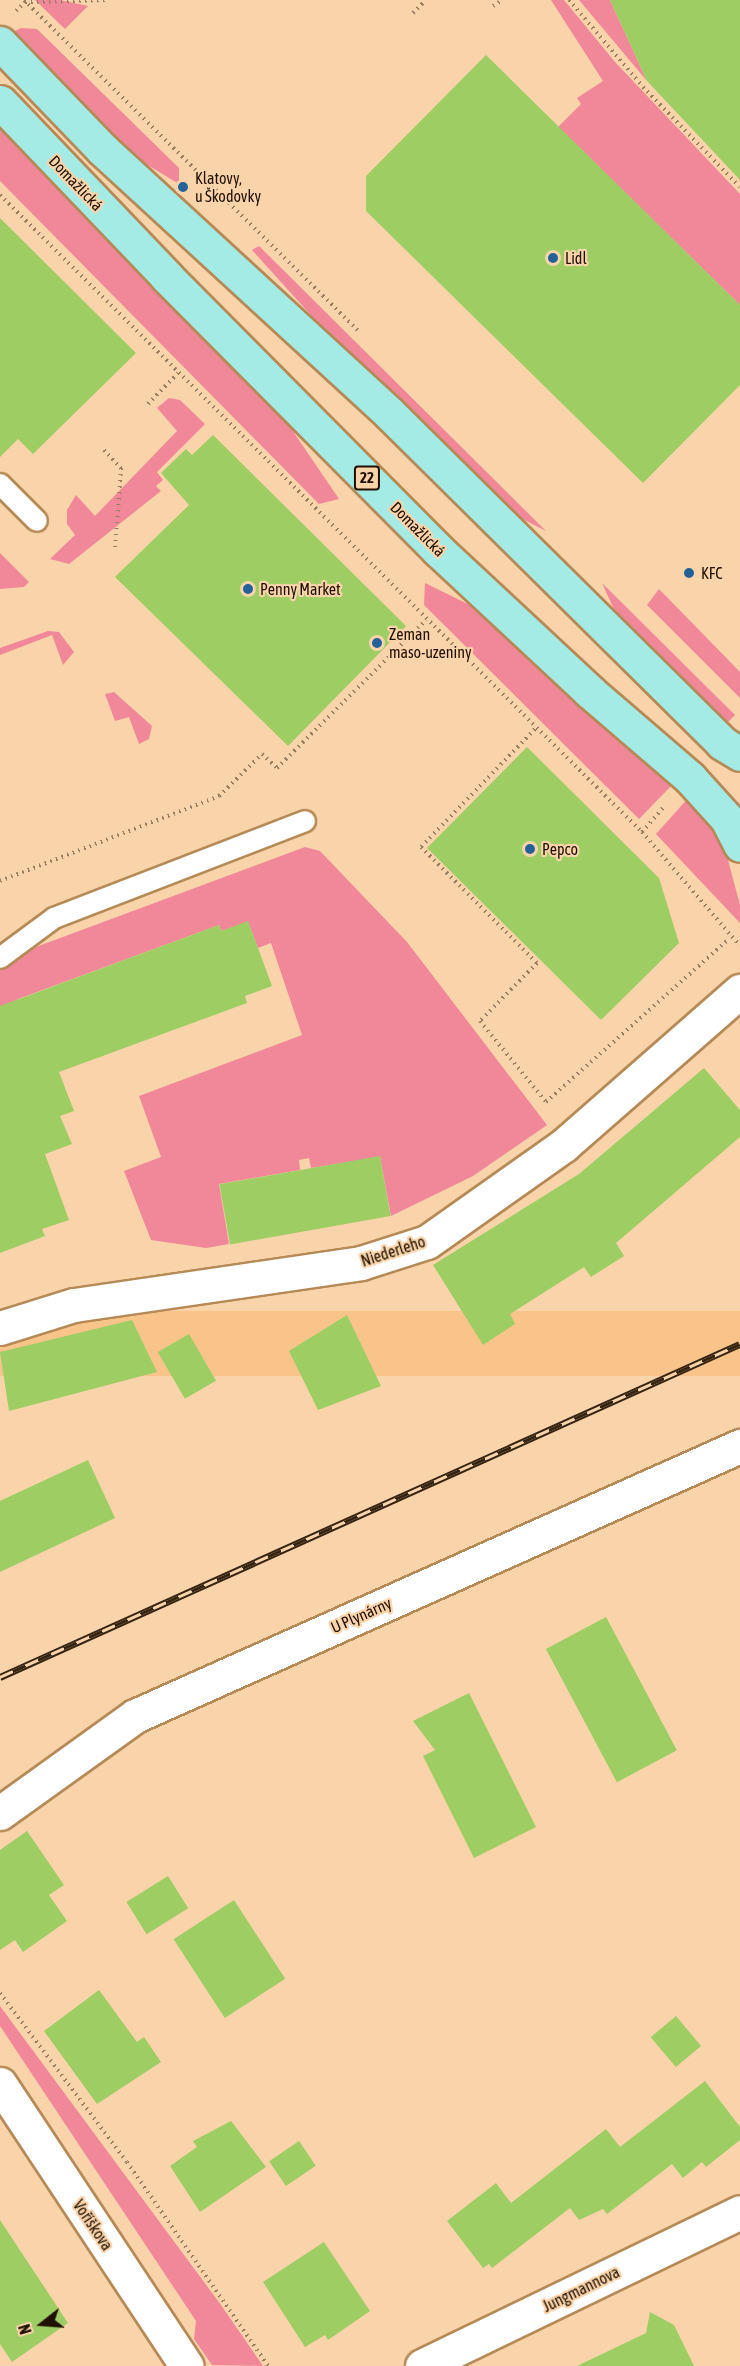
<!DOCTYPE html>
<html>
<head>
<meta charset="utf-8">
<style>
	body { margin:0 }
	#map { position:relative; width:740px; height:2366px; overflow:hidden; background:#f9d3aa; font-family:"Asap Condensed",sans-serif }
	div>[style] { position:absolute }
	[style*='--x'] { left:calc(var(--x)*1px); top:calc(var(--y)*1px); width:calc(var(--w)*1px); rotate:calc(var(--a)*1deg) }
	.built>* { inset:0; background:#f8c489; transform-origin:0 0 }
	.green>* { inset:0; background:#f0889a }
	.building>* { inset:0; background:#9ecd64; transform-origin:0 0 }
	.path>* { height:4px; margin-top:-2px; transform-origin:0; background:repeating-linear-gradient(90deg,#997d5f 0 1.5px,transparent 0 6px) }
	.roads { filter:drop-shadow(2px 0 #b58a57) drop-shadow(-2px 0 #b58a57) drop-shadow(0 2px #b58a57) drop-shadow(0 -2px #b58a57) }
	.lane>* { height:20px; margin:-10px; padding:0 10px; transform-origin:10px; border-radius:10px; background:#fff }
	.street>* { height:33px; margin:-16.5px; padding:0 16.5px; transform-origin:16.5px; border-radius:16.5px; background:#fff }
	.primary>* { height:33px; margin:-16.5px; padding:0 16.5px; transform-origin:16.5px; border-radius:16.5px; background:#a4ebe6 }
	.rail>* { height:7px; margin-top:-3.5px; transform-origin:0; background:repeating-linear-gradient(90deg,#f9d3aa 0 14px,#362412 0 28px); box-sizing:border-box; border-block:2px solid #362412 }
	.dots>* { width:16px; height:16px; translate:-50% -50%; box-sizing:border-box; border:3px solid #f9d3aa; border-radius:50% }
	span { translate:-50% -50%; white-space:nowrap; text-align:center; line-height:1.15; -webkit-text-stroke:4.5px #f9d3aa; paint-order:stroke }
	.shield-label span { padding:2px 4px; background:#f9d3aa; border:2px solid; border-radius:4px; -webkit-text-stroke-width:0 }
	.shield-label { font-size:15px; color:#201000; font-weight:700 }
	.poi-label { font-size:16px; color:#201000 }
	.left { translate:0 -50%; text-align:left }
	.street-label { font-size:16px; color:#201000 }
	.north { position:absolute; left:12px; top:2294px; width:60px; height:60px; -webkit-text-stroke:4px #f9d3aa; paint-order:stroke; rotate:253deg; font-size:16px; font-weight:700; line-height:24px; text-align:center; color:#201000 }
	.north::after { content:''; display:block; margin:auto; width:21px; height:27px; background:#201000; clip-path:polygon(50% 0,100% 100%,50% 72%,0 100%) }
</style>
</head>
<body>
<div id="map">
	<div class="built">
		<div style="left:740px;top:1311px;width:65px;height:811px;rotate:90deg"></div>
	</div>
	<div class="green">
		<div style="clip-path:polygon(35px 0,60px 0,88px 6px,65px 29px)"></div>
		<div style="clip-path:polygon(551px 0,564px 0,615px 62px,740px 194px,740px 305px,558px 127px,581px 104px,577px 98px,603px 81px)"></div>
		<div style="clip-path:polygon(579px 0,610px 0,647px 81px)"></div>
		<div style="clip-path:polygon(21px 28px,37px 29px,179px 168px,179px 184px,111px 143px,9px 34px)"></div>
		<div style="clip-path:polygon(0 120px,284px 418px,339px 499px,319px 504px,0 181px)"></div>
		<div style="clip-path:polygon(259px 246px,546px 531px,509px 512px,346px 354px,252px 250px)"></div>
		<div style="clip-path:polygon(169px 398px,180px 400px,205px 424px,157px 472px,163px 480px,156px 486px,161px 491px,69px 564px,50px 559px,75px 535px,67px 524px,67px 510px,76px 495px,95px 516px,177px 431px,157px 408px)"></div>
		<div style="clip-path:polygon(0 553px,29px 582px,24px 587px,0 589px)"></div>
		<div style="clip-path:polygon(425px 583px,480px 610px,675px 782px,639px 819px,424px 605px)"></div>
		<div style="clip-path:polygon(602px 583px,735px 715px,726px 724px,622px 627px)"></div>
		<div style="clip-path:polygon(659px 589px,740px 672px,740px 698px,647px 605px)"></div>
		<div style="clip-path:polygon(48px 631px,59px 632px,74px 652px,63px 665px,52px 635px,0 655px,0 648px)"></div>
		<div style="clip-path:polygon(114px 692px,152px 726px,149px 739px,139px 744px,129px 717px,115px 721px,105px 694px)"></div>
		<div style="clip-path:polygon(690px 796px,711px 819px,724px 845px,740px 905px,740px 923px,656px 834px)"></div>
		<div style="clip-path:polygon(305px 847px,320px 851px,407px 942px,547px 1125px,473px 1176px,391px 1216px,380px 1157px,311px 1168px,309px 1158px,299px 1160px,300px 1170px,219px 1184px,229px 1244px,206px 1248px,151px 1240px,124px 1171px,161px 1157px,139px 1096px,302px 1035px,271px 943px,258px 948px,248px 922px,221px 931px,219px 925px,18px 999px,0 1013px,0 971px,9px 957px)"></div>
		<div style="clip-path:polygon(0 2006px,221px 2305px,263px 2366px,212px 2365px,194px 2339px,196px 2321px,0 2026px)"></div>
	</div>
	<div class="building">
		<div style="clip-path:polygon(610px 0,740px 0,740px 180px,647px 81px)"></div>
		<div style="clip-path:polygon(486px 55px,740px 305px,740px 385px,643px 483px,366px 211px,366px 176px)"></div>
		<div style="clip-path:polygon(0 218px,136px 353px,33px 454px,18px 439px,0 457px)"></div>
		<div style="clip-path:polygon(213px 435px,406px 626px,288px 746px,115px 577px,189px 505px,161px 473px,186px 449px,192px 455px)"></div>
		<div style="clip-path:polygon(527px 747px,659px 878px,679px 943px,601px 1020px,427px 848px)"></div>
		<div style="clip-path:polygon(248px 921px,272px 986px,245px 996px,247px 1003px,59px 1072px,74px 1111px,60px 1116px,72px 1144px,45px 1154px,69px 1220px,42px 1229px,45px 1236px,0 1253px,0 1006px,219px 925px,221px 931px)"></div>
		<div style="clip-path:polygon(704px 1068px,740px 1110px,740px 1137px,616px 1243px,624px 1256px,591px 1277px,584px 1267px,510px 1314px,515px 1324px,483px 1345px,433px 1265px,579px 1174px)"></div>
		<div style="left:380px;top:1156px;width:61px;height:163px;rotate:80deg"></div>
		<div style="clip-path:polygon(347px 1315px,381px 1386px,318px 1410px,289px 1351px)"></div>
		<div style="clip-path:polygon(132px 1320px,157px 1372px,9px 1411px,0 1352px)"></div>
		<div style="left:189px;top:1334px;width:54px;height:36px;rotate:60deg"></div>
		<div style="clip-path:polygon(88px 1460px,115px 1518px,0 1572px,0 1501px)"></div>
		<div style="left:606px;top:1617px;width:151px;height:68px;rotate:62deg"></div>
		<div style="clip-path:polygon(469px 1693px,536px 1827px,474px 1858px,423px 1756px,435px 1750px,413px 1721px)"></div>
		<div style="clip-path:polygon(27px 1831px,64px 1885px,49px 1895px,67px 1921px,23px 1952px,15px 1940px,0 1950px,0 1850px)"></div>
		<div style="left:168px;top:1876px;width:38px;height:49px;rotate:58deg"></div>
		<div style="left:234px;top:1900px;width:94px;height:72px;rotate:57deg"></div>
		<div style="clip-path:polygon(99px 1990px,137px 2042px,144px 2037px,161px 2062px,97px 2104px,44px 2031px)"></div>
		<div style="left:676px;top:2016px;width:39px;height:33px;rotate:50deg"></div>
		<div style="clip-path:polygon(705px 2081px,740px 2127px,740px 2140px,706px 2167px,702px 2162px,683px 2178px,672px 2164px,607px 2214px,603px 2209px,579px 2220px,570px 2208px,492px 2268px,489px 2264px,483px 2268px,447px 2221px,496px 2183px,511px 2203px,606px 2129px,620px 2147px)"></div>
		<div style="clip-path:polygon(231px 2121px,266px 2167px,200px 2212px,170px 2166px,197px 2147px,193px 2141px)"></div>
		<div style="left:299px;top:2141px;width:30px;height:36px;rotate:56deg"></div>
		<div style="clip-path:polygon(0 2220px,68px 2323px,12px 2362px,0 2344px)"></div>
		<div style="clip-path:polygon(324px 2242px,370px 2311px,328px 2340px,325px 2335px,305px 2347px,263px 2282px)"></div>
		<div style="clip-path:polygon(650px 2312px,674px 2325px,694px 2366px,577px 2366px,646px 2333px)"></div>
	</div>
	<div class="path">
		<div style="--x:24;--y:0;--w:474;--a:44.7"></div>
		<div style="--x:569;--y:0;--w:114;--a:49.6"></div>
		<div style="--x:643;--y:87;--w:139;--a:45.9"></div>
		<div style="--x:493;--y:6;--w:11;--a:-34"></div>
		<div style="--x:16;--y:11;--w:13;--a:-45"></div>
		<div style="--x:25;--y:2;--w:81;--a:-1.4"></div>
		<div style="--x:413;--y:13;--w:18;--a:-45"></div>
		<div style="--x:0;--y:195;--w:904;--a:44.78"></div>
		<div style="--x:642;--y:832;--w:150;--a:49.3"></div>
		<div style="--x:148;--y:404;--w:43;--a:-45.9"></div>
		<div style="--x:104;--y:450;--w:25;--a:47"></div>
		<div style="--x:121;--y:468;--w:80;--a:94.3"></div>
		<div style="--x:535;--y:729;--w:164;--a:134"></div>
		<div style="--x:421;--y:847;--w:164;--a:45"></div>
		<div style="--x:537;--y:963;--w:81;--a:134.5"></div>
		<div style="--x:480;--y:1021;--w:104;--a:50.8"></div>
		<div style="--x:546;--y:1102;--w:246;--a:-41.7"></div>
		<div style="--x:642;--y:832;--w:35;--a:-49"></div>
		<div style="--x:0;--y:881;--w:235;--a:-21.2"></div>
		<div style="--x:219;--y:796;--w:60;--a:-44.3"></div>
		<div style="--x:262;--y:754;--w:21;--a:43"></div>
		<div style="--x:277;--y:768;--w:210;--a:-44.8"></div>
		<div style="--x:0;--y:1993;--w:211;--a:53.1"></div>
		<div style="--x:127;--y:2162;--w:248;--a:55.3"></div>
	</div>
	<div class="roads">
		<div class="lane">
			<div style="--x:0;--y:484;--w:52;--a:45"></div>
			<div style="--x:0;--y:958;--w:67;--a:-36.5"></div>
			<div style="--x:54;--y:918;--w:269;--a:-21.1"></div>
		</div>
		<div class="street">
			<div style="--x:0;--y:1328;--w:77;--a:-17.3"></div>
			<div style="--x:74;--y:1305;--w:290;--a:-8.3"></div>
			<div style="--x:361;--y:1263;--w:69;--a:-17.7"></div>
			<div style="--x:427;--y:1242;--w:168;--a:-35.3"></div>
			<div style="--x:564;--y:1145;--w:234;--a:-41.2"></div>
			<div style="--x:0;--y:1813;--w:166;--a:-35.7"></div>
			<div style="--x:135;--y:1716;--w:663;--a:-24.05"></div>
			<div style="--x:0;--y:2084;--w:338;--a:56.5"></div>
			<div style="--x:422;--y:2366;--w:353;--a:-25.8"></div>
		</div>
		<div class="primary">
			<div style="--x:0;--y:43;--w:147;--a:46.1"></div>
			<div style="--x:102;--y:149;--w:391;--a:42.6"></div>
			<div style="--x:390;--y:414;--w:467;--a:44.7"></div>
			<div style="--x:722;--y:743;--w:21;--a:31"></div>
			<div style="--x:0;--y:102;--w:242;--a:46.3"></div>
			<div style="--x:167;--y:277;--w:385;--a:45.2"></div>
			<div style="--x:438;--y:550;--w:207;--a:43"></div>
			<div style="--x:589;--y:691;--w:133;--a:40.7"></div>
			<div style="--x:690;--y:778;--w:55;--a:47.9"></div>
			<div style="--x:727;--y:819;--w:29;--a:63"></div>
		</div>
	</div>
	<div class="rail">
		<div style="--x:0;--y:1677;--w:811;--a:-24.23"></div>
	</div>
	<div class="dots">
		<div style="left:183px;top:187px;background:#246198"></div>
		<div style="left:553px;top:258px;background:#246198"></div>
		<div style="left:689px;top:573px;background:#246198"></div>
		<div style="left:248px;top:589px;background:#246198"></div>
		<div style="left:377px;top:643px;background:#246198"></div>
		<div style="left:530px;top:849px;background:#246198"></div>
	</div>
	<div class="shield-label">
		<span style="left:367px;top:478px">22</span>
	</div>
	<div class="poi-label">
		<span class="left" style="left:195px;top:187px">Klatovy,<br>u Škodovky</span>
		<span class="left" style="left:565px;top:258px">Lidl</span>
		<span class="left" style="left:701px;top:573px">KFC</span>
		<span class="left" style="left:260px;top:589px">Penny Market</span>
		<span class="left" style="left:389px;top:643px">Zeman<br>maso-uzeniny</span>
		<span class="left" style="left:542px;top:849px">Pepco</span>
	</div>
	<div class="street-label">
		<span style="left:76px;top:183px;rotate:46deg">Domažlická</span>
		<span style="left:418px;top:529px;rotate:45deg">Domažlická</span>
		<span style="left:393px;top:1251px;rotate:-18deg">Niederleho</span>
		<span style="left:361px;top:1615px;rotate:-24deg">U Plynárny</span>
		<span style="left:93px;top:2225px;rotate:56deg">Voříškova</span>
		<span style="left:581px;top:2289px;rotate:-26deg">Jungmannova</span>
	</div>
	<div class="north">N</div>
</div>
</body>
</html>
